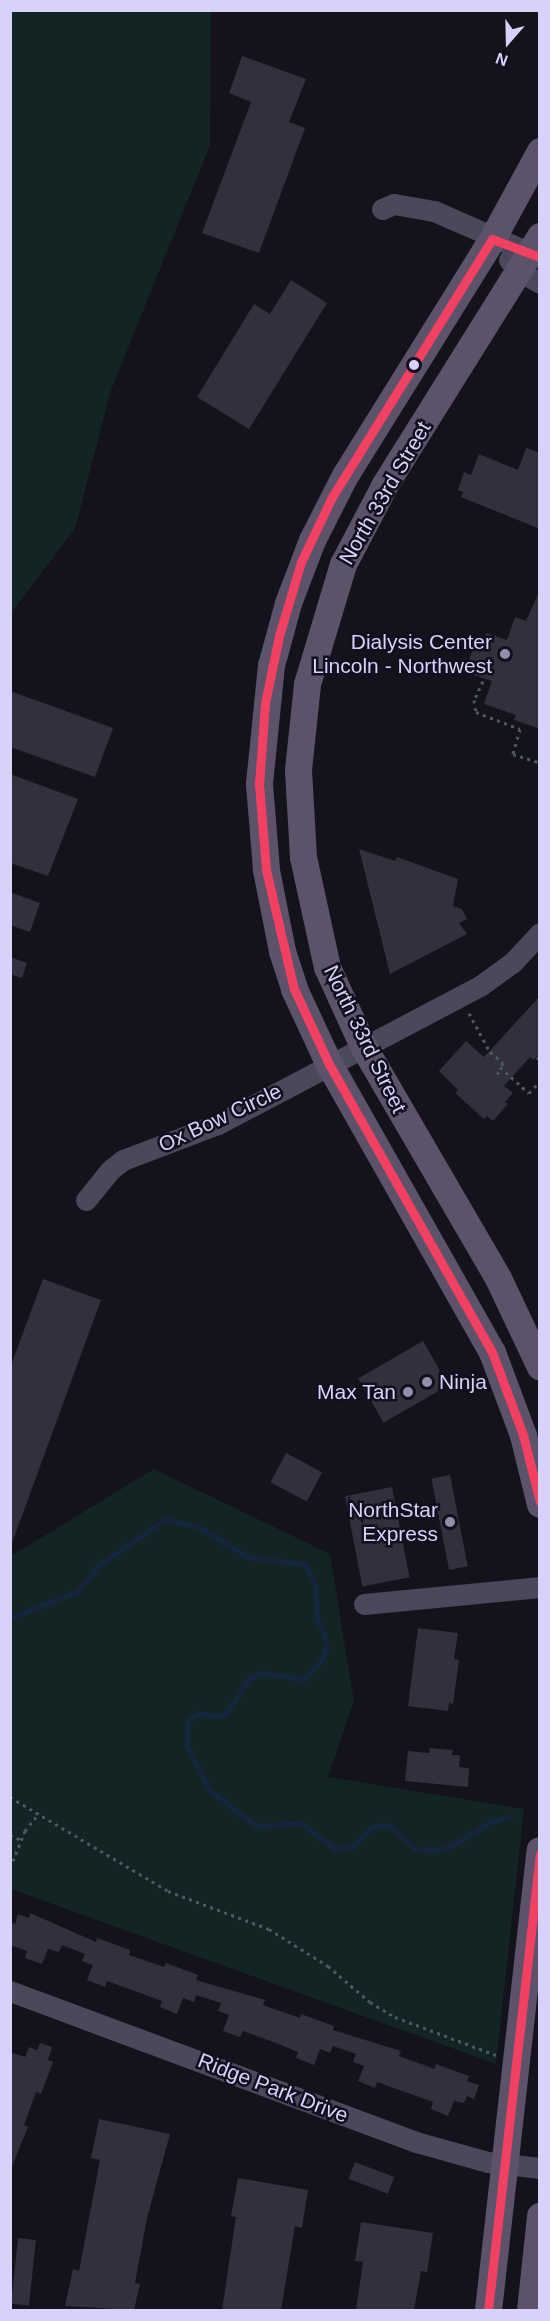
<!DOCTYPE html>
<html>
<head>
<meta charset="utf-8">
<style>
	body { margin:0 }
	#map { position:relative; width:550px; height:2321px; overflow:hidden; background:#14121a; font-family:Helvetica,sans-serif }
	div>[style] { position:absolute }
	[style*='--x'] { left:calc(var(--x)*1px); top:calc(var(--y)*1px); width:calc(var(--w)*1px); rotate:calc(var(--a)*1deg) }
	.green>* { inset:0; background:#132424 }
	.stream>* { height:4.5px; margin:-2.25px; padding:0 2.25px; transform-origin:2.25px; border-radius:2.25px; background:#15253e }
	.building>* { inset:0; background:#32303c; transform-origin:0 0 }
	.path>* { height:3px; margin-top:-1.5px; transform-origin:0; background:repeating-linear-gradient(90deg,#4c5862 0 3px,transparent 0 7.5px) }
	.minor>* { height:21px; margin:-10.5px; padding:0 10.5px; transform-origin:10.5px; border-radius:10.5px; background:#4a485a }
	.major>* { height:27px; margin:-13.5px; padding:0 13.5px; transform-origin:13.5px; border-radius:13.5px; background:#5c536a }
	.bus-1>* { height:9px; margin:-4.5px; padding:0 4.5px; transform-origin:4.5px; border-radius:4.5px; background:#f24062 }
	.dots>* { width:16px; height:16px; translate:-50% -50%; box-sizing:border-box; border:3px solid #120f1e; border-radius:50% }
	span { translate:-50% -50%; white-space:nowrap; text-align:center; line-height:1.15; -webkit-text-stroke:5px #120f1e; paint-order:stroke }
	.street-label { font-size:21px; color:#d7d2f9 }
	.poi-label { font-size:21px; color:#d7d2f9 }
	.right { translate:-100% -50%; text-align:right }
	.left { translate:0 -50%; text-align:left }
	.frame { position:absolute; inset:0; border:12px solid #d7d2f9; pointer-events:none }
	.north { position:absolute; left:478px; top:12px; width:60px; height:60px; -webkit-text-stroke:4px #120f1e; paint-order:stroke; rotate:200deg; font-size:16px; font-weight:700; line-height:24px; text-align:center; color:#d7d2f9 }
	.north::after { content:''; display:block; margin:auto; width:21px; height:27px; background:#d7d2f9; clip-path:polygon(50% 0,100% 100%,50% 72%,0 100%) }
</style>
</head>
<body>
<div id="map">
	<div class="green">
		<div style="clip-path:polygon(11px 10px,211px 11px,210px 145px,110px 393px,75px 529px,11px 613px)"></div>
		<div style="clip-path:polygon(154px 1469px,330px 1554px,354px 1701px,328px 1777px,524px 1809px,496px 2064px,11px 1889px,11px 1556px)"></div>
	</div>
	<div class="stream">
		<div style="--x:10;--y:1618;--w:73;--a:-21.7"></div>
		<div style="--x:78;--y:1591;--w:33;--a:-51"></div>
		<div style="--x:99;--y:1565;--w:81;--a:-34.5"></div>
		<div style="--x:166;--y:1519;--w:36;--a:14"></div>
		<div style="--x:201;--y:1528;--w:55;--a:31.7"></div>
		<div style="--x:248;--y:1557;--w:57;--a:7"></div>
		<div style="--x:305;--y:1564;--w:24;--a:62"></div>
		<div style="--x:316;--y:1585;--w:36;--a:87"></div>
		<div style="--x:318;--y:1621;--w:16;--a:63"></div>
		<div style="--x:325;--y:1635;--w:13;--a:81"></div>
		<div style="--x:327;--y:1648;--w:12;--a:110"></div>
		<div style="--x:323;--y:1659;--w:28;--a:132"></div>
		<div style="--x:304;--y:1680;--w:44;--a:-170.8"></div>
		<div style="--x:261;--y:1673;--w:14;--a:150"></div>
		<div style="--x:249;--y:1680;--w:41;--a:124.1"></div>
		<div style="--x:226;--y:1714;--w:7;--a:153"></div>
		<div style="--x:220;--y:1717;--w:21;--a:-172"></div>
		<div style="--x:199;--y:1714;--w:13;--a:148"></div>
		<div style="--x:188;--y:1721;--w:25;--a:92"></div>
		<div style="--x:187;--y:1746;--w:50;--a:62.4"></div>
		<div style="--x:210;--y:1790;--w:59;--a:37.5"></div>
		<div style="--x:257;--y:1826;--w:44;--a:-3.9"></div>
		<div style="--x:301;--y:1823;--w:44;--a:36.6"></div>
		<div style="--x:336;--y:1849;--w:17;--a:-10"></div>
		<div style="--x:353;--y:1846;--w:25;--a:-45"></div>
		<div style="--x:371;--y:1828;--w:11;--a:-15"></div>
		<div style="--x:382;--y:1825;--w:10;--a:11"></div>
		<div style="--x:392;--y:1827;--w:32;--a:44"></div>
		<div style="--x:415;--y:1849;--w:24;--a:2"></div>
		<div style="--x:439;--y:1850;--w:14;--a:-17"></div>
		<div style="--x:452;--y:1846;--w:45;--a:-32.3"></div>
		<div style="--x:490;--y:1822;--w:22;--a:-16"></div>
	</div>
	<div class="building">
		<div style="clip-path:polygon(242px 56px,306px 79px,289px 122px,305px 128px,259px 253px,202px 233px,251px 102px,229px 93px)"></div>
		<div style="clip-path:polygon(291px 280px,327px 303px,249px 429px,197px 397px,254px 304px,270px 314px)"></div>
		<div style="clip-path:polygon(526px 448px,540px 453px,540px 529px,461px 497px,463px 492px,458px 490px,464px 472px,471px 475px,479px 454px,518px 470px)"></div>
		<div style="clip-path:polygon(540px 590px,540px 729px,514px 720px,516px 715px,484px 704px,492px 681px,471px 674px,472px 670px,466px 667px,478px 636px,484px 638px,486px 633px,507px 640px,515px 617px,526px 621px)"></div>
		<div style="clip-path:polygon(10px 691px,113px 728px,95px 777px,10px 747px)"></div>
		<div style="clip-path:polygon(10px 774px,78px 799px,48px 876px,10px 863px)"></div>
		<div style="clip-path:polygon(359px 849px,395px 861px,397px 857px,458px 879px,453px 906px,462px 909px,467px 919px,459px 923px,467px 934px,390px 974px)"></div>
		<div style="clip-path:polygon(10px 892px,40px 903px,30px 932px,10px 925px)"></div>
		<div style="clip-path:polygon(10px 957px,27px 963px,22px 978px,10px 974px)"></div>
		<div style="clip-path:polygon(540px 996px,540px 1054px,533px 1060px,530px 1057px,504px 1086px,513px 1093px,505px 1102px,508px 1104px,493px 1121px,487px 1116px,484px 1119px,455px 1093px,458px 1090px,439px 1071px,466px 1041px,484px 1057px)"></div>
		<div style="clip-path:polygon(43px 1279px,101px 1300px,12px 1543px,10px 1368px)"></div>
		<div style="left:423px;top:1341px;width:51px;height:75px;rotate:60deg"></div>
		<div style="left:286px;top:1453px;width:41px;height:33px;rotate:28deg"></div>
		<div style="left:450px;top:1475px;width:93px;height:19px;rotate:79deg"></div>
		<div style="left:392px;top:1487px;width:92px;height:48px;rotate:79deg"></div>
		<div style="clip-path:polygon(418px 1628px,458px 1633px,454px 1659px,459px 1660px,453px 1704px,449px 1703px,448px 1711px,408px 1706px)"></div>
		<div style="clip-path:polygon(430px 1748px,453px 1750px,452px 1755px,460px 1755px,459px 1767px,469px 1768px,468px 1787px,405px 1781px,408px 1751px,429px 1753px)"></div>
		<div style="clip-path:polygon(30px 1913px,96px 1942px,97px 1938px,130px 1950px,129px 1955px,164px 1967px,166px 1963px,198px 1975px,196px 1980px,265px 2000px,263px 2005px,274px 2009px,300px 2018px,301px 2014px,334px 2026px,333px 2030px,401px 2051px,399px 2056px,424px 2065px,434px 2069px,436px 2064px,469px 2076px,467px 2081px,479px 2085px,474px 2099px,467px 2096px,464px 2103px,454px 2101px,448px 2116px,431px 2109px,433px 2102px,377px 2082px,375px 2088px,358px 2081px,364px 2066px,353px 2062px,356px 2054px,333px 2046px,330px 2053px,320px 2049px,314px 2065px,296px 2058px,298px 2052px,276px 2043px,243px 2031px,240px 2037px,223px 2031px,229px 2015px,218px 2011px,221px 2003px,196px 1995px,194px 2002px,183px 1998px,177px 2014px,160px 2007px,162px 2001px,107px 1981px,105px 1987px,87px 1980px,93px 1965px,82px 1961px,85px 1954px,62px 1945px,59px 1952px,48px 1949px,42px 1964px,25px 1958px,27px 1951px,10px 1945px,10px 1922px,15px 1924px,18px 1914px,29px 1918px)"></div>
		<div style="clip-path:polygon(40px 2043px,52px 2047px,48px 2060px,53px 2062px,41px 2094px,36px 2092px,24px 2125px,28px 2127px,10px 2171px,10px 2052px,25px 2057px,29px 2047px,37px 2050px)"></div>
		<div style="clip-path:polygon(99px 2119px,170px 2134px,147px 2218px,135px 2283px,140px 2284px,134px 2310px,65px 2306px,73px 2269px,79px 2271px,100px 2160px,91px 2158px)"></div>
		<div style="left:355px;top:2162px;width:42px;height:18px;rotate:21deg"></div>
		<div style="clip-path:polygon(238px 2178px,308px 2190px,302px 2228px,295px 2226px,281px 2310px,222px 2310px,236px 2217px,231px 2216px)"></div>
		<div style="clip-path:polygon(361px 2222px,433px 2233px,427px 2272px,421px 2271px,414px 2310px,356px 2310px,363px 2262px,355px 2261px)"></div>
		<div style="left:18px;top:2238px;width:18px;height:66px;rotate:6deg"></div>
	</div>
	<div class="path">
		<div style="--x:483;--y:681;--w:21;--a:115"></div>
		<div style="--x:474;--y:700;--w:12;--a:81"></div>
		<div style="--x:476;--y:712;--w:47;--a:21.1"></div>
		<div style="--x:520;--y:729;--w:26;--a:106"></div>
		<div style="--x:513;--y:754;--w:28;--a:18"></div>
		<div style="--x:538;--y:998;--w:3;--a:45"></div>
		<div style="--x:469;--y:1013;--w:44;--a:61.7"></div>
		<div style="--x:490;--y:1052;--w:17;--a:40"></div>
		<div style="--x:503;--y:1063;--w:5;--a:127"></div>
		<div style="--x:500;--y:1067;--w:39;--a:42"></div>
		<div style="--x:529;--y:1093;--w:16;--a:-47"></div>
		<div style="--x:537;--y:1057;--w:4;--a:45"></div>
		<div style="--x:497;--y:1074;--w:7;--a:-45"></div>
		<div style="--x:10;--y:1797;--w:184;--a:30.7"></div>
		<div style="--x:168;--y:1891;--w:108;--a:20.6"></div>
		<div style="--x:269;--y:1929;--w:70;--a:32.1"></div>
		<div style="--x:328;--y:1966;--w:55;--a:40.6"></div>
		<div style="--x:370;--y:2002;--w:29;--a:31"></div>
		<div style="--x:395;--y:2017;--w:108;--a:20.6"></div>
		<div style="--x:10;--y:1835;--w:12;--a:24"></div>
		<div style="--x:10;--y:1868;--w:40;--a:-68"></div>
		<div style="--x:25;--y:1831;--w:23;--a:-52"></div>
	</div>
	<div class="minor">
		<div style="--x:382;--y:209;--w:13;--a:-23"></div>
		<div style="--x:394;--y:204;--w:41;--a:9.9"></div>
		<div style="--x:434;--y:211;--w:116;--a:23.5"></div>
		<div style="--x:509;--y:260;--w:15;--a:48"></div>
		<div style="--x:519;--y:271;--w:24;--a:30"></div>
		<div style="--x:86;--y:1200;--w:38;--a:-51"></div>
		<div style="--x:110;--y:1170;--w:16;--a:-38"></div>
		<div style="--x:123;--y:1160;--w:102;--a:-20.8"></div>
		<div style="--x:218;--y:1124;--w:296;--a:-27.8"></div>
		<div style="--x:480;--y:986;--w:39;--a:-36"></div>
		<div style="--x:512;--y:963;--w:41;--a:-47"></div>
		<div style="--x:364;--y:1604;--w:177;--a:-5.5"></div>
		<div style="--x:10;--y:1991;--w:433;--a:20.4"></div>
		<div style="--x:416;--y:2142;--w:75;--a:15.5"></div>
		<div style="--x:488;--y:2162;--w:52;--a:6.6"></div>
	</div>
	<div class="major">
		<div style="--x:540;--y:151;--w:100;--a:118.6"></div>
		<div style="--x:492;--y:239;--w:278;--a:121.9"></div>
		<div style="--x:345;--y:475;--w:73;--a:116.9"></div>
		<div style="--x:312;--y:540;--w:67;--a:110.9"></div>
		<div style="--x:288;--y:603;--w:64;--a:105.3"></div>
		<div style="--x:271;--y:665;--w:120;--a:95.8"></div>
		<div style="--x:259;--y:784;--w:86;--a:85.3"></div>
		<div style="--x:266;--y:870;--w:83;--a:78.8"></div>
		<div style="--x:282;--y:951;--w:40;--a:72"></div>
		<div style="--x:294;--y:989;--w:83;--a:65"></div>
		<div style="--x:329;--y:1064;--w:331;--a:60.5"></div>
		<div style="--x:492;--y:1352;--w:89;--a:69.5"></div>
		<div style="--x:523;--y:1435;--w:71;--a:76.2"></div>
		<div style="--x:540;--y:236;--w:295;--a:122"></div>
		<div style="--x:384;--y:486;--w:88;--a:117.7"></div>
		<div style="--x:343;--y:564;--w:125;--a:106.7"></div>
		<div style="--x:307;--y:684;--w:86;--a:96"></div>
		<div style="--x:298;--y:770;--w:87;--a:86.7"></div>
		<div style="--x:303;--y:857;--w:113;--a:77.7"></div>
		<div style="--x:327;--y:967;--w:87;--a:65.5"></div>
		<div style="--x:363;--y:1046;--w:268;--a:59.8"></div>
		<div style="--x:498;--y:1278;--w:98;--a:64.7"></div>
		<div style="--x:488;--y:2310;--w:463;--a:-83.6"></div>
		<div style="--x:530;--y:2310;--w:95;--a:-83.9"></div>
	</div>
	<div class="bus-1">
		<div style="--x:540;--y:257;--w:51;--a:-159.4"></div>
		<div style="--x:492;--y:239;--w:304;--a:121.8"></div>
		<div style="--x:332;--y:497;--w:72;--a:115.5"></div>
		<div style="--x:301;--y:562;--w:77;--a:106.6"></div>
		<div style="--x:279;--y:636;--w:68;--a:101.8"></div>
		<div style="--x:265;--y:703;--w:81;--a:94.2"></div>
		<div style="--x:259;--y:784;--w:86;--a:85.3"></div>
		<div style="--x:266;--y:870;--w:122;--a:76.8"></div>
		<div style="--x:294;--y:989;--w:83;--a:65"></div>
		<div style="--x:329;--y:1064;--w:331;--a:60.5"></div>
		<div style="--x:492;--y:1352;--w:89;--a:69.5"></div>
		<div style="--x:523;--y:1435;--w:69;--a:75.8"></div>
		<div style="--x:488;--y:2310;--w:459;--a:-83.5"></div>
	</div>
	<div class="dots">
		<div style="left:414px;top:365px;background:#d7d2f9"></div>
		<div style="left:505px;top:654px;background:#938fab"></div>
		<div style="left:427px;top:1382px;background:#938fab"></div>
		<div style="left:408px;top:1392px;background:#938fab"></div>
		<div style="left:450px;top:1522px;background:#938fab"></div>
	</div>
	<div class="street-label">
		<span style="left:385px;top:493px;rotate:-60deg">North 33rd Street</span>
		<span style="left:365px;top:1039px;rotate:64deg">North 33rd Street</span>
		<span style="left:220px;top:1118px;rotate:-25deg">Ox Bow Circle</span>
		<span style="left:273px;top:2088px;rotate:21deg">Ridge Park Drive</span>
	</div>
	<div class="poi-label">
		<span class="right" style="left:492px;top:654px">Dialysis Center<br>Lincoln - Northwest</span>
		<span class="left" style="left:439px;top:1382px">Ninja</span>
		<span class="right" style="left:396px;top:1392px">Max Tan</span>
		<span class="right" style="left:438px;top:1522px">NorthStar<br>Express</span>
	</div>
	<div class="frame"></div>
	<div class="north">N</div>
</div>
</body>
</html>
